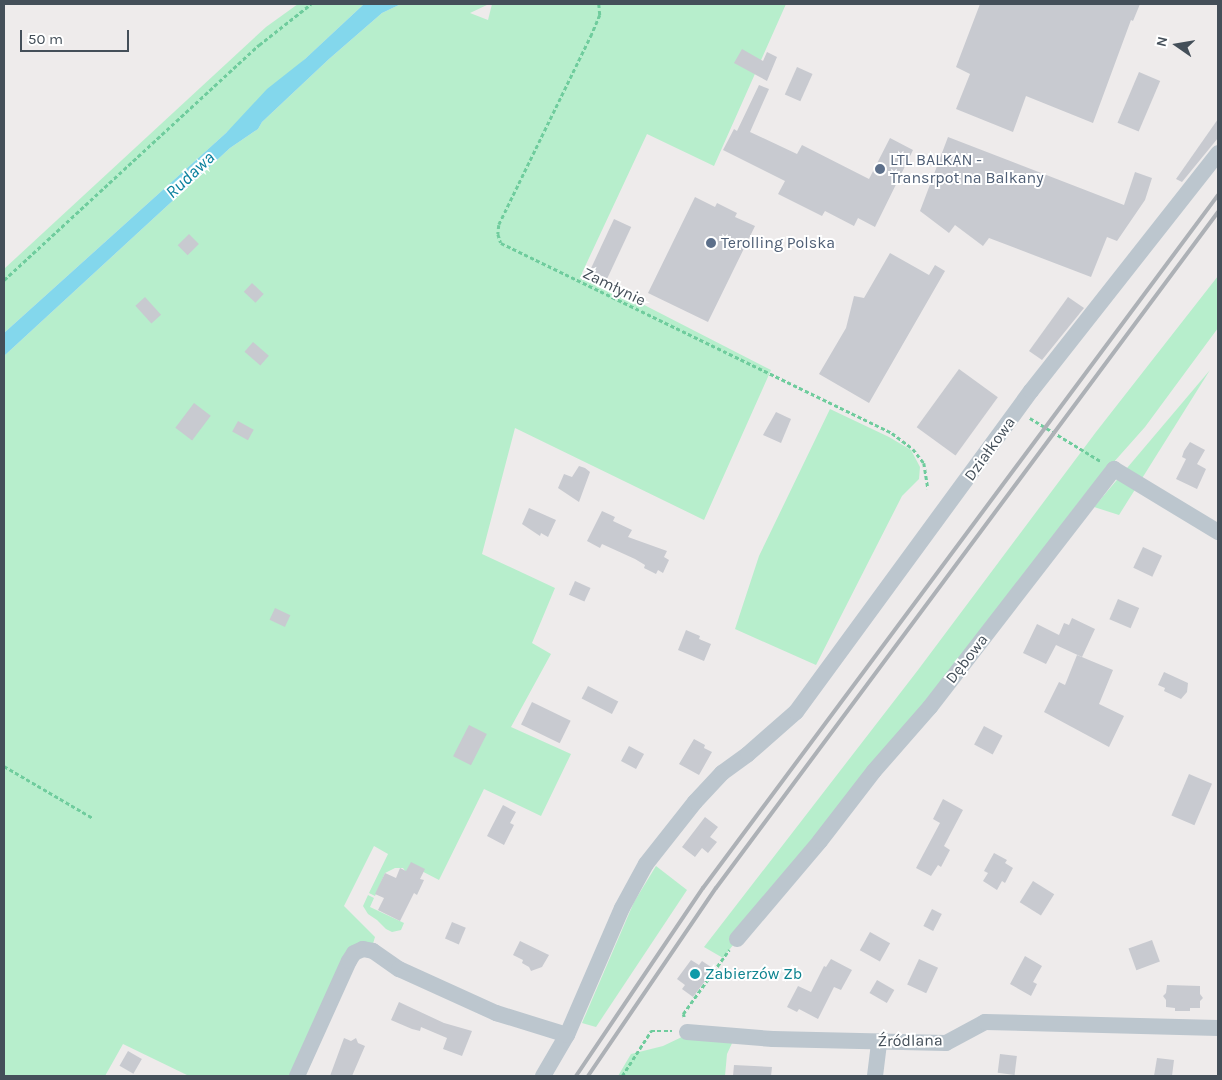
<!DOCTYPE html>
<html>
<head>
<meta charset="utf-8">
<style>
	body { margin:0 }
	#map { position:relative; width:1222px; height:1080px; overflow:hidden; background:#eeebeb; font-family:Karla,sans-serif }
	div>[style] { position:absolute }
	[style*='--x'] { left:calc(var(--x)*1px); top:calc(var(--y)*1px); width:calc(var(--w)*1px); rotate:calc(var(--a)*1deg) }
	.green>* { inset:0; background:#b7eecc }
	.water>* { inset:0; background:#83d7ec }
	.building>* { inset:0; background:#c8cad0; transform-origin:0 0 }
	.path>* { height:2.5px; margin-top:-1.25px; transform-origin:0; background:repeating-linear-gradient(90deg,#6fcc9d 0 4px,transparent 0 6.5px) }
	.minor>* { height:16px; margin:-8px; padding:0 8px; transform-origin:8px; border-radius:8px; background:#bcc6ce }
	.rail>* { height:4px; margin:-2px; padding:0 2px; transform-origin:2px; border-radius:2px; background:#adb1b6 }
	.dots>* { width:14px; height:14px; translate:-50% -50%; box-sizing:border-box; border:2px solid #fff; border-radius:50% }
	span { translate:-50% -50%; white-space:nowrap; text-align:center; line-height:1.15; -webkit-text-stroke:4px #fff; paint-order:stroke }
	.service-label { font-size:16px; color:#4e5e75 }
	.left { translate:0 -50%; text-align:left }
	.street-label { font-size:16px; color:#444f59 }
	.culture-label { font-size:16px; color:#0d838f }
	.water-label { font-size:18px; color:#0a809e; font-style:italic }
	.frame { position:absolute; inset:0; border:5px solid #444f59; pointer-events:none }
	.north { position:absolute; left:1152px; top:20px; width:50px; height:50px; -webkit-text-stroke:4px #fff; paint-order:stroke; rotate:283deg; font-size:14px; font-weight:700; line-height:20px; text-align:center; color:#444f59 }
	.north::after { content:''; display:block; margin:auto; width:18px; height:22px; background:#444f59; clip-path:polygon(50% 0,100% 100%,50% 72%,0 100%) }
	.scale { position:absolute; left:20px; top:30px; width:109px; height:22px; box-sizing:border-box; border:2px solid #444f59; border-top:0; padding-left:6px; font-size:15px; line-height:18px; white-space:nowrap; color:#444f59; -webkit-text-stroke:4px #fff; paint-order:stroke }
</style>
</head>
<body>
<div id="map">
	<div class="green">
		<div style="clip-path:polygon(298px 4px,364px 4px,226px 133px,4px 333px,4px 269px,266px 27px)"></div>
		<div style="clip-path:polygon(401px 4px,489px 4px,470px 13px,488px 20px,492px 4px,786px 4px,714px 166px,647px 134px,582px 273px,771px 370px,704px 520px,515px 428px,482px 554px,555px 588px,532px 643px,551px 654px,511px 727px,571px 754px,541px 816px,484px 789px,439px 880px,410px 865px,406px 872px,403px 868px,395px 868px,385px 873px,375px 896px,369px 893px,388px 854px,374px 846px,344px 906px,375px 937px,372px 947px,342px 960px,289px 1076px,189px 1076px,123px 1044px,105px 1076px,4px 1076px,4px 356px,230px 148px,258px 129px,262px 122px,329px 59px,382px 13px)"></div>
		<div style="clip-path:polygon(1218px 276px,1218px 328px,1145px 427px,1081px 499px,960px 662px,812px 843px,723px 958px,704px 947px,918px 670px,1096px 432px)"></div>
		<div style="clip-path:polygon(1210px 370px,1119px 515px,1094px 507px)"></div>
		<div style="clip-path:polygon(830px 409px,889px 437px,911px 450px,920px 467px,919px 479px,902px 496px,816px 665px,735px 629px,759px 556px)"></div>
		<div style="clip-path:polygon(656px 866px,687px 890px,596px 1027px,582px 1023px,634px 902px)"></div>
		<div style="clip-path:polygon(368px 895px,374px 898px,370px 907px,404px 923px,401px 930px,392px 932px,386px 929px,377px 920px,368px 914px,363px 906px)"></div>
		<div style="clip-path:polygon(686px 1035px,734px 1039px,727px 1054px,725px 1076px,618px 1076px,631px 1054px,663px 1046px)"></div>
	</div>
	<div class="water">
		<div style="clip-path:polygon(364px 4px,401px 4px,382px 13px,329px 59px,262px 122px,258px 129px,230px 148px,4px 356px,4px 333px,226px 133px,267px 89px,305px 59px)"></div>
	</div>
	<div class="building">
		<div style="clip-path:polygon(980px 4px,1140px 4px,1133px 21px,1131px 20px,1093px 123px,1026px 96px,1013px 132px,956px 109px,970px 74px,956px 67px)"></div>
		<div style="clip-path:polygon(742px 49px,763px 61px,767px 52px,777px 57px,767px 81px,734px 63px)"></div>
		<div style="left:797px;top:67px;width:17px;height:30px;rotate:24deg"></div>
		<div style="left:1139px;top:72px;width:23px;height:55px;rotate:23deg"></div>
		<div style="clip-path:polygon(759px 85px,769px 89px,750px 132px,797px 154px,802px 145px,869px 179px,890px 138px,913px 150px,875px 227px,858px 218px,854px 226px,825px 211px,822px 216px,778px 194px,785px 181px,723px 150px,734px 129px,737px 131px)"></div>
		<div style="clip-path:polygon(1218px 119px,1218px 138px,1182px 182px,1176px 179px)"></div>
		<div style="clip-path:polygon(948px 137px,1124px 205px,1135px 172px,1152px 178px,1145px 200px,1117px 241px,1107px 237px,1091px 277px,989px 238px,983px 246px,955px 225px,949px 233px,920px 211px)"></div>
		<div style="clip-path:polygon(695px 197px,715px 207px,717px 203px,737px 213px,735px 217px,755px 226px,708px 322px,648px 293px)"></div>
		<div style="left:614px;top:219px;width:19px;height:57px;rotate:25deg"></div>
		<div style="left:189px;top:234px;width:14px;height:16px;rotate:45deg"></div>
		<div style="clip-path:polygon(890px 253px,929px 275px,935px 265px,945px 271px,869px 403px,819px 374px,846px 328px,854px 296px,864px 298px)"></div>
		<div style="left:252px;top:283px;width:16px;height:12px;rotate:43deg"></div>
		<div style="left:145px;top:297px;width:24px;height:13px;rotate:48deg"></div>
		<div style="clip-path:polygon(1068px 297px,1084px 308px,1042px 360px,1029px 351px)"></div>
		<div style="left:253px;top:342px;width:21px;height:13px;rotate:41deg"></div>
		<div style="left:959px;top:369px;width:48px;height:72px;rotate:36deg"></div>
		<div style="left:194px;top:403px;width:21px;height:31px;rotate:37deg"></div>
		<div style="clip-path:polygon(776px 412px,791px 419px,781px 443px,763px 435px)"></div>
		<div style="left:238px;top:421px;width:18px;height:12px;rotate:29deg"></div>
		<div style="clip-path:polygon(1190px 442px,1205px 450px,1197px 464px,1206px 469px,1197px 489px,1176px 479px,1186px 459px,1182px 457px,1184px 451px)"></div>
		<div style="clip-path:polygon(579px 466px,585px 468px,590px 472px,579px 502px,558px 488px,564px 474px,572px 477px)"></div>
		<div style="clip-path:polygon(529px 508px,556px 520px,548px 537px,541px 533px,540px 536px,522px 524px)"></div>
		<div style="clip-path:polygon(602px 511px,615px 517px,613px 521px,632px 530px,628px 537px,667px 551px,664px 557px,669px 560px,663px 573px,658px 570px,656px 574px,644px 568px,645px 565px,635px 559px,602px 544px,600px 548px,587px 541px)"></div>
		<div style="left:1143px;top:547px;width:21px;height:23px;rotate:25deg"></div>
		<div style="left:575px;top:581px;width:17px;height:15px;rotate:24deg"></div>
		<div style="left:1118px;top:599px;width:23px;height:22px;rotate:23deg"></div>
		<div style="left:275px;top:608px;width:17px;height:13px;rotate:25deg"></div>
		<div style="clip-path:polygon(1072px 618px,1095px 629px,1082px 657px,1056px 645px,1046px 664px,1023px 653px,1037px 624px,1059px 635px,1064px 623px,1069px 625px)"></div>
		<div style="clip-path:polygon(686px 630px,700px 636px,699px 639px,711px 644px,704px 661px,678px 650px)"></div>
		<div style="clip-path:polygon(1077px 655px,1113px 670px,1099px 704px,1124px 716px,1109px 747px,1044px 712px,1059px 682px,1065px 685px)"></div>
		<div style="clip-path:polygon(1164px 672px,1188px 683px,1187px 692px,1181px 699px,1164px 691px,1165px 688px,1158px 685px)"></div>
		<div style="left:588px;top:686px;width:34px;height:14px;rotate:27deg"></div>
		<div style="left:532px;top:702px;width:43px;height:25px;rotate:26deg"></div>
		<div style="left:469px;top:725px;width:20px;height:35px;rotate:27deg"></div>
		<div style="left:984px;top:726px;width:21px;height:21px;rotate:28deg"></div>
		<div style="clip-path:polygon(694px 739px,705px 745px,704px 748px,712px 752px,699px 775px,679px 764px)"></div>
		<div style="left:629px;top:746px;width:17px;height:17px;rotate:28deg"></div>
		<div style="left:1189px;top:774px;width:25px;height:45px;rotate:23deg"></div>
		<div style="clip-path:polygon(943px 799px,963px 810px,944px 846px,950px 850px,941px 867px,938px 865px,931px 876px,916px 868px,940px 823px,933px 819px)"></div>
		<div style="clip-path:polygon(503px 805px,516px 812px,510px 823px,514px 825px,504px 845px,487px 836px)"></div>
		<div style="clip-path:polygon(705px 817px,718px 827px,710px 837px,717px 842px,708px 853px,702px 848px,695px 857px,682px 847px)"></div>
		<div style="clip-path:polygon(994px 853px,1007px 860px,1005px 863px,1013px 868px,1005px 883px,1002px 881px,997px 890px,983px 881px,988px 873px,984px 871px)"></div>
		<div style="clip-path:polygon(411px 862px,425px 869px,420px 879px,424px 880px,417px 895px,414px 893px,400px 921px,378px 910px,384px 898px,375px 894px,385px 873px,396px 878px,400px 868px,406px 871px)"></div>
		<div style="left:1033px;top:881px;width:25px;height:25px;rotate:32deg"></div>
		<div style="left:932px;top:909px;width:11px;height:19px;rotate:27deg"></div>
		<div style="left:452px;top:922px;width:15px;height:18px;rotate:23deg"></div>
		<div style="left:870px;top:932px;width:23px;height:21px;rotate:29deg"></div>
		<div style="left:1152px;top:940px;width:23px;height:25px;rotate:70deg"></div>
		<div style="clip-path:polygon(520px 941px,549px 955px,542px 967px,531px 971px,529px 967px,522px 963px,523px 960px,513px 955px)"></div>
		<div style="clip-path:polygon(1025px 956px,1042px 966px,1033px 982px,1037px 984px,1031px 996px,1010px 984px)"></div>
		<div style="clip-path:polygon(831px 959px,852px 970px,841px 990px,834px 987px,818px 1019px,799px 1009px,797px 1012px,787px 1007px,798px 986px,811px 992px,824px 966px,826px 967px)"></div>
		<div style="left:919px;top:959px;width:21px;height:28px;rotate:25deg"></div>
		<div style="clip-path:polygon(691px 960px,699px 965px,702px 961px,714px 969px,693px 997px,682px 989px,685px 985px,677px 979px)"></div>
		<div style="left:877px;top:980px;width:20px;height:15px;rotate:30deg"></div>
		<div style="clip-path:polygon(1167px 985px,1200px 986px,1200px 994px,1203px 998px,1200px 1001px,1200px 1008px,1190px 1008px,1190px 1011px,1175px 1011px,1175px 1008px,1166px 1007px,1166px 1000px,1163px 996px,1166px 993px)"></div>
		<div style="clip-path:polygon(399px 1002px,444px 1023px,472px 1031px,462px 1056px,443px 1049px,447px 1038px,421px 1027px,420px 1031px,412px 1029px,391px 1020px)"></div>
		<div style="clip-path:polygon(344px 1038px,351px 1041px,356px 1038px,358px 1043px,365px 1046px,352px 1076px,330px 1076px)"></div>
		<div style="left:128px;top:1051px;width:16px;height:17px;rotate:30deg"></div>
		<div style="left:1000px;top:1054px;width:17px;height:19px;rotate:7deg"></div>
		<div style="clip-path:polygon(1157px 1058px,1174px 1060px,1172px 1076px,1154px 1076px)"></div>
		<div style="clip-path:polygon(734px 1065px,772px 1067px,771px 1076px,733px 1076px)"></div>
	</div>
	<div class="path">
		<div style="--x:599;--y:4;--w:11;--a:85"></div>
		<div style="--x:600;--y:15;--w:21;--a:113"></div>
		<div style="--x:592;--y:34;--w:212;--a:116"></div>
		<div style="--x:499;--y:225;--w:9;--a:96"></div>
		<div style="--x:498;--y:234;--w:9;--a:72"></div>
		<div style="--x:501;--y:243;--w:435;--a:25.9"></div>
		<div style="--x:892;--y:433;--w:26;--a:37"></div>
		<div style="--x:913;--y:449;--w:18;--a:52"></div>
		<div style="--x:924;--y:463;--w:26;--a:81"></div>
		<div style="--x:4;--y:280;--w:347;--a:-42.7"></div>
		<div style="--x:259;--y:45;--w:66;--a:-38.3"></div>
		<div style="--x:1030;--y:418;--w:84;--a:31.4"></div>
		<div style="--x:4;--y:766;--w:103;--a:30.3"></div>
		<div style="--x:684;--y:1017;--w:3;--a:-108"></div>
		<div style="--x:683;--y:1014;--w:79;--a:-54.3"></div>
		<div style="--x:622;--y:1076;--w:54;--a:-57.2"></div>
		<div style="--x:651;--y:1031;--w:21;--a:0"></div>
	</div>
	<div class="minor">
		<div style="--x:737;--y:939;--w:128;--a:-49.7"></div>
		<div style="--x:820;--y:841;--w:88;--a:-52.4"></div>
		<div style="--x:874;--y:771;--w:85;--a:-48.8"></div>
		<div style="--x:930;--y:707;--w:301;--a:-52.3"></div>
		<div style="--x:1114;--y:469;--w:122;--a:31.2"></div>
		<div style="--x:687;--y:1032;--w:86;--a:4.7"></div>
		<div style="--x:773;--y:1039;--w:173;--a:1.3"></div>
		<div style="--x:946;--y:1043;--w:44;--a:-28.3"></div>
		<div style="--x:985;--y:1022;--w:233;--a:1.5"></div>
		<div style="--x:297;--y:1076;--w:126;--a:-65.7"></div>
		<div style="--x:349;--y:961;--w:9;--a:-58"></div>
		<div style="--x:354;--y:953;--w:10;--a:-24"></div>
		<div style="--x:363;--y:949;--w:10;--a:11"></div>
		<div style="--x:373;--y:951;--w:32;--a:35"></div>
		<div style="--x:399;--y:969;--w:107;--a:24.4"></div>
		<div style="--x:496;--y:1013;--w:74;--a:17.2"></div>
		<div style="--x:543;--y:1076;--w:48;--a:-59.7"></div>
		<div style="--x:567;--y:1035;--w:138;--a:-66.6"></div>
		<div style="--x:622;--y:908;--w:50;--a:-61.4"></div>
		<div style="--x:646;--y:864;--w:79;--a:-51.7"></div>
		<div style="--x:695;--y:802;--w:40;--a:-47"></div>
		<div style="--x:722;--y:773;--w:32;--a:-36"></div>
		<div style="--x:748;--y:754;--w:64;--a:-41.2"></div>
		<div style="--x:796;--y:712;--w:398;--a:-53.8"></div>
		<div style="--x:1031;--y:391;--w:303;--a:-51.8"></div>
		<div style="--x:875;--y:1076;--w:34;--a:-83"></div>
	</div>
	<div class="rail">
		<div style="--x:576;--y:1076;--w:227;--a:-56"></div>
		<div style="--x:703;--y:888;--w:863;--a:-53.38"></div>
		<div style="--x:588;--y:1076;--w:227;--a:-55.8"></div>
		<div style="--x:716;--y:888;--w:842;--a:-53.4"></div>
	</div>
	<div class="dots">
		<div style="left:880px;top:169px;background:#5c6f8a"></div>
		<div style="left:711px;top:243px;background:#5c6f8a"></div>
		<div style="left:695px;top:974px;background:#0f9aa8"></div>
	</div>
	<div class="service-label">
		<span class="left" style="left:890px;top:169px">LTL BALKAN -<br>Transrpot na Balkany</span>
		<span class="left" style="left:721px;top:243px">Terolling Polska</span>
	</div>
	<div class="street-label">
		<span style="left:614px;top:287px;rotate:26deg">Zamłynie</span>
		<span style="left:990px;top:449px;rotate:-54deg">Działkowa</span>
		<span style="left:967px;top:659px;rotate:-52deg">Dębowa</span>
		<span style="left:910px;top:1041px;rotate:-1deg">Źródlana</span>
	</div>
	<div class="culture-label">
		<span class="left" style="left:705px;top:974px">Zabierzów Zb</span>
	</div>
	<div class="water-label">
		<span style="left:190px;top:175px;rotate:-43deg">Rudawa</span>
	</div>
	<div class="frame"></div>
	<div class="north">N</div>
	<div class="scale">50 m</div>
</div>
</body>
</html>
